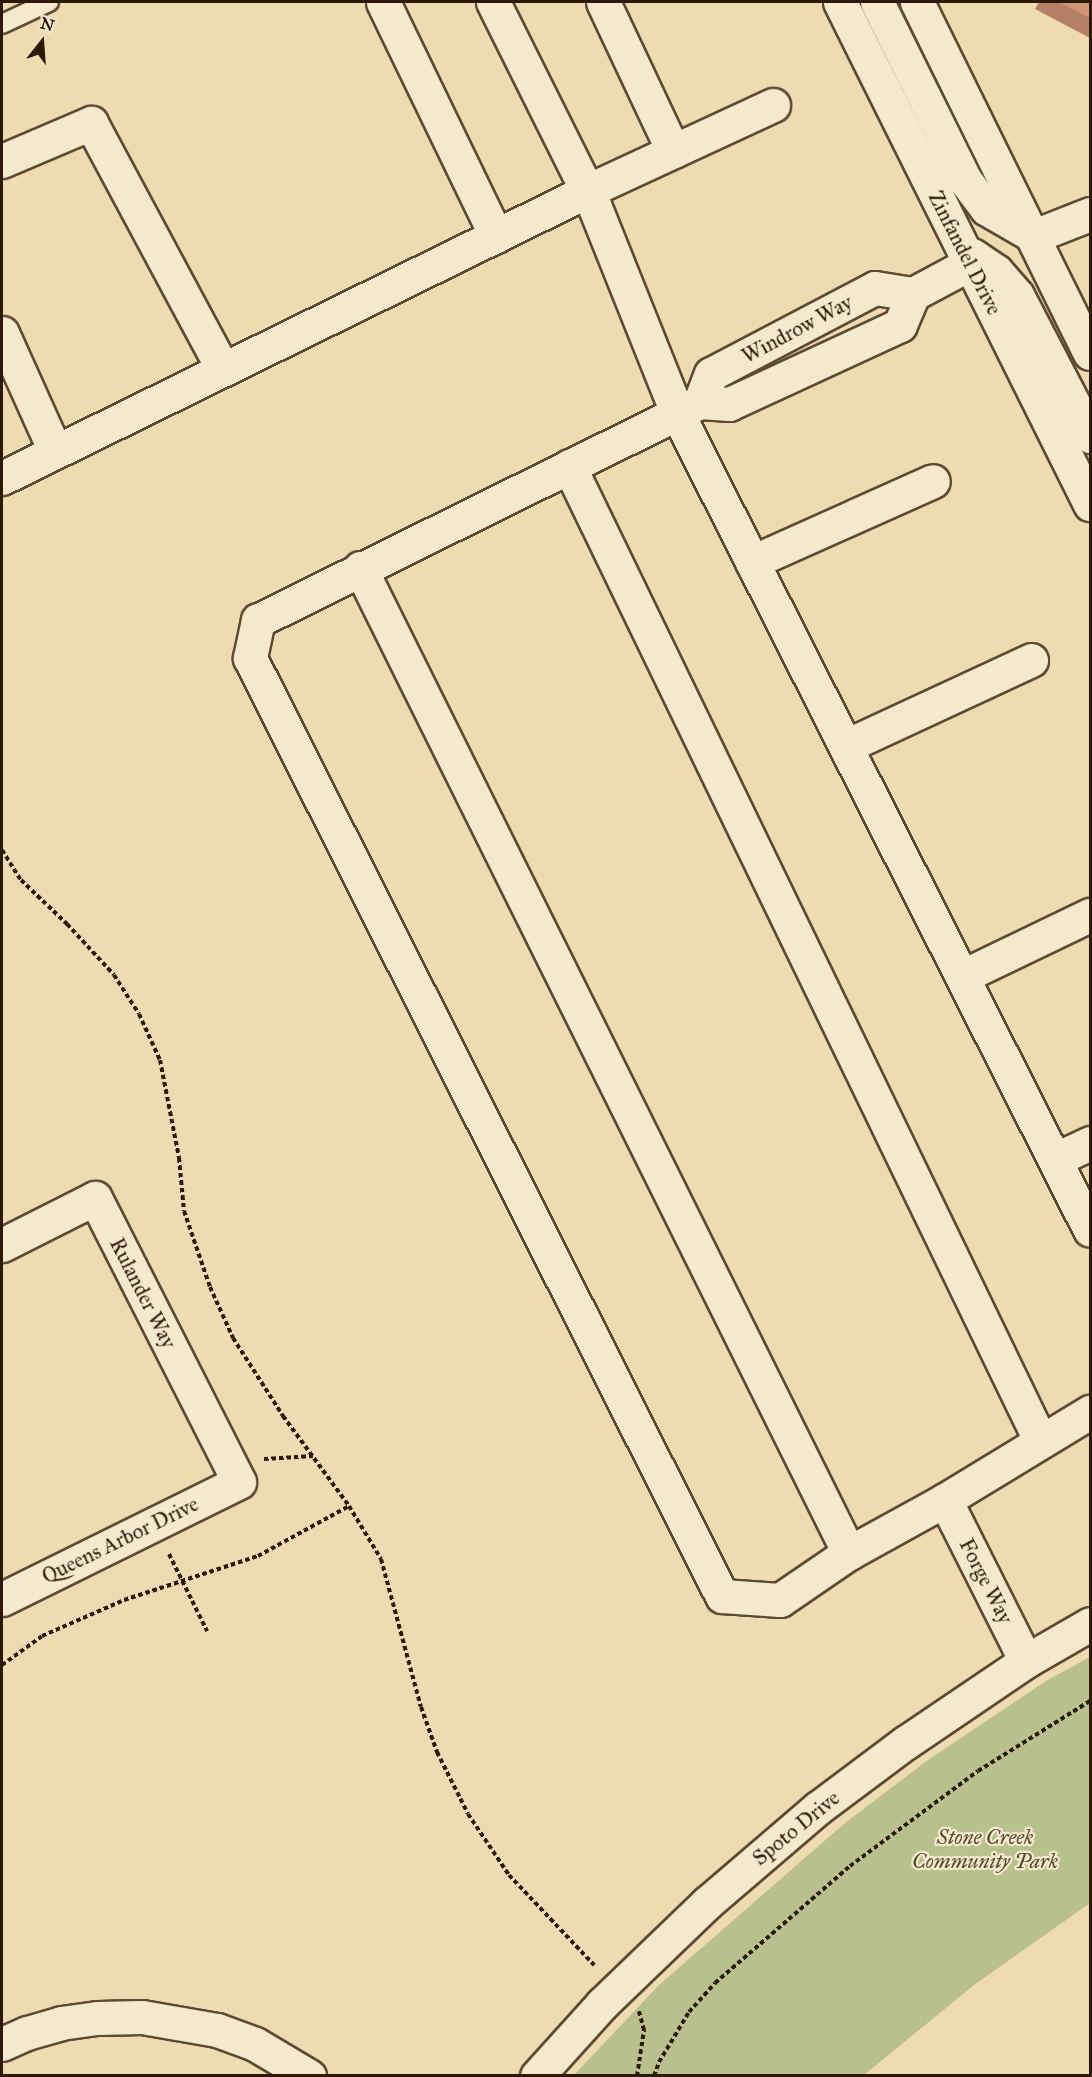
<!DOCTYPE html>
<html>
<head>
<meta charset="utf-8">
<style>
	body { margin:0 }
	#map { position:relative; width:1092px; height:2077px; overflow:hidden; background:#eedbb2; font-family:"IM FELL Great Primer",serif }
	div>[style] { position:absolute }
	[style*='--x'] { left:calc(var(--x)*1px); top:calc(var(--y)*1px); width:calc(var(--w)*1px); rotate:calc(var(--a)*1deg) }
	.green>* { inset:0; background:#b8c08d }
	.path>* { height:4px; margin-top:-2px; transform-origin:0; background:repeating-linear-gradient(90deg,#2c1908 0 4.5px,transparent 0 7.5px) }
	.roads { filter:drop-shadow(2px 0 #5c4a32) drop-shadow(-2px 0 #5c4a32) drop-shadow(0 2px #5c4a32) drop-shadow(0 -2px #5c4a32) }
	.service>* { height:18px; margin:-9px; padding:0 9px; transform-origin:9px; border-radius:9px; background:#f4e8cd }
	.minor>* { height:33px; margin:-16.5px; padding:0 16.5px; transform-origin:16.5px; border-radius:16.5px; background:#f4e8cd }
	.tertiary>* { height:33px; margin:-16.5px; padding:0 16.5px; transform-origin:16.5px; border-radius:16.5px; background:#f4e8cd }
	.wall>* { inset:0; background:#b57f65 }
	.building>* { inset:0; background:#d29476 }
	span { translate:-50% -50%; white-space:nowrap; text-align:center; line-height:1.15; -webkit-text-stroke:4.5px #f4e8cd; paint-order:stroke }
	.street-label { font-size:21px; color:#2c1908 }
	.park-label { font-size:21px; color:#564b30; font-style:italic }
	.frame { position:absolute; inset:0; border:3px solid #2c1908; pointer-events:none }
	.north { position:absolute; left:12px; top:12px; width:60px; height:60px; -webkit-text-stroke:4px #f4e8cd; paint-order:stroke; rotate:17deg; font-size:16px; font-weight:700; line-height:24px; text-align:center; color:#2c1908 }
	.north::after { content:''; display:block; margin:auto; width:21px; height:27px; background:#2c1908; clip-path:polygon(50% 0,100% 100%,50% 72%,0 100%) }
</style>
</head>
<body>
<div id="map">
	<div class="green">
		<div style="clip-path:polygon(1090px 1657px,1090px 1903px,974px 1985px,864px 2075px,574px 2075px,659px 1985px,845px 1823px,928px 1760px,1046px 1681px)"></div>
	</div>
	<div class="path">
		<div style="--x:2;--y:850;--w:36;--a:58"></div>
		<div style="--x:21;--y:880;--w:64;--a:43.7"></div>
		<div style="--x:67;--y:924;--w:69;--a:47.3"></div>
		<div style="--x:114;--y:975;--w:46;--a:57.3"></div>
		<div style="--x:139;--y:1014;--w:51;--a:65.5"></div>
		<div style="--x:160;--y:1060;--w:100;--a:79"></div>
		<div style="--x:179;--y:1158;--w:53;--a:84.6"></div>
		<div style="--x:184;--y:1211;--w:80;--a:71.1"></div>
		<div style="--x:210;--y:1287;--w:56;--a:65.7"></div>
		<div style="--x:233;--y:1338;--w:93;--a:57.3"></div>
		<div style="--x:283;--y:1416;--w:112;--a:53.7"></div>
		<div style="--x:349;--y:1506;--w:62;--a:58.9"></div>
		<div style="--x:381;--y:1559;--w:153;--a:74.9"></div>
		<div style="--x:421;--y:1707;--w:48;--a:70.4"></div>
		<div style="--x:437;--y:1752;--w:69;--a:63.4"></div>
		<div style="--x:468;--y:1814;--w:73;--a:56.1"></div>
		<div style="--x:509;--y:1875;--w:124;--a:46.6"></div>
		<div style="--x:264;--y:1459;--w:49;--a:-3.5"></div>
		<div style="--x:169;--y:1554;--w:86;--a:63.7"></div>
		<div style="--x:2;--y:1665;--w:49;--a:-35.9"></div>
		<div style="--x:42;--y:1636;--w:90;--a:-23.7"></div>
		<div style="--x:124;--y:1600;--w:141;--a:-18.2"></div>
		<div style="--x:258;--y:1556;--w:104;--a:-28.8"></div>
		<div style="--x:637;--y:2076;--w:47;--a:-81.3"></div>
		<div style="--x:644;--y:2030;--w:20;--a:-105"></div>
		<div style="--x:654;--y:2076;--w:15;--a:-70"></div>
		<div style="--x:659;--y:2062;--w:58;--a:-59"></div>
		<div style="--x:689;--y:2012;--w:39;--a:-48"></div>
		<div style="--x:715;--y:1983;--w:179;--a:-40.9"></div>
		<div style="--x:850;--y:1866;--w:159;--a:-36.6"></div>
		<div style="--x:978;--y:1771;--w:132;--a:-32"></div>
	</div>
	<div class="roads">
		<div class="service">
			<div style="--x:2;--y:24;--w:52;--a:-25.1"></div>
		</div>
		<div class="minor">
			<div style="--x:383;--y:2;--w:260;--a:64.2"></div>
			<div style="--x:493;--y:2;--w:227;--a:63.5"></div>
			<div style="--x:594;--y:205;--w:224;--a:68.2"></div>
			<div style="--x:677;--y:413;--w:915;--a:63.18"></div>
			<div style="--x:603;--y:2;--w:165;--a:64.8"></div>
			<div style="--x:2;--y:161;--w:97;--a:-23.1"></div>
			<div style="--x:91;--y:123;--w:279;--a:61.8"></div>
			<div style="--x:913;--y:294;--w:34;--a:113"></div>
			<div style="--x:900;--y:325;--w:188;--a:155.2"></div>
			<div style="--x:729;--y:404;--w:29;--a:-176"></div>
			<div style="--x:700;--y:402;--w:493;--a:153.7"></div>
			<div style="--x:258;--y:620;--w:39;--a:102"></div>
			<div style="--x:250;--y:658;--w:1050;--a:63.29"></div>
			<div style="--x:722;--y:1596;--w:58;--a:3.9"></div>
			<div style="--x:780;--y:1600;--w:83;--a:-34.3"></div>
			<div style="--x:849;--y:1553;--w:110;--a:-28.9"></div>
			<div style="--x:945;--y:1500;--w:170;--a:-31.3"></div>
			<div style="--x:2;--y:333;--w:129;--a:65.8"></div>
			<div style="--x:700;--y:402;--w:30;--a:-69"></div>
			<div style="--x:711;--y:374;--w:185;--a:-27.7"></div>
			<div style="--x:875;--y:288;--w:38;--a:9"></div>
			<div style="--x:913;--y:294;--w:66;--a:-28.1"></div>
			<div style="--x:569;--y:466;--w:1082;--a:64.19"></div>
			<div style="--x:2;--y:478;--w:652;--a:-26.13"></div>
			<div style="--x:587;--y:191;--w:205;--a:-24.8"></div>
			<div style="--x:752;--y:562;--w:198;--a:-24.1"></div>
			<div style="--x:360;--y:568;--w:1100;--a:63.6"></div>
			<div style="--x:846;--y:746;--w:204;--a:-24.9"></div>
			<div style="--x:963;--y:976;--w:141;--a:-25.7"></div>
			<div style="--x:1056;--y:1159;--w:38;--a:-25"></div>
			<div style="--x:2;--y:1245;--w:104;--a:-26.8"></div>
			<div style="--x:95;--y:1198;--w:318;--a:63.1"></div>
			<div style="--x:239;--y:1482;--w:264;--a:153.7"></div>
			<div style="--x:945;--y:1500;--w:180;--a:63.3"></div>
			<div style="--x:2;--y:2044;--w:27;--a:-24"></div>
			<div style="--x:27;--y:2033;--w:35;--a:-16"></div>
			<div style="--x:61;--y:2023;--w:36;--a:-8"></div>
			<div style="--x:97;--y:2018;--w:45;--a:-1.3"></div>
			<div style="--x:142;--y:2017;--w:76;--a:9.8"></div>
			<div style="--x:217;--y:2030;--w:40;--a:20.2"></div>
			<div style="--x:255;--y:2044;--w:63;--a:30.7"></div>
			<div style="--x:537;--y:2076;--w:97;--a:-47.9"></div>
			<div style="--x:602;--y:2004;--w:146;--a:-43.9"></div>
			<div style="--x:707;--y:1903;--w:146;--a:-40.6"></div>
			<div style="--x:818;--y:1808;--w:109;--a:-36.8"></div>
			<div style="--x:905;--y:1743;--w:146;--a:-34.1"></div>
			<div style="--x:1026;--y:1661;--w:74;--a:-30"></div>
		</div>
		<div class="tertiary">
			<div style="--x:840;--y:2;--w:561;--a:63.53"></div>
			<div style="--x:877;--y:2;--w:199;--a:63.7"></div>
			<div style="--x:965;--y:180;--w:36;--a:53"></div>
			<div style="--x:987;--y:209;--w:54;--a:29.9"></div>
			<div style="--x:917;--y:2;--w:391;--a:63.8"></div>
			<div style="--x:1034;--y:236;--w:60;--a:-21.4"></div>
			<div style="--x:972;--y:255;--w:29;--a:34"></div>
			<div style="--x:996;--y:271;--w:32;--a:49"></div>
			<div style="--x:1017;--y:295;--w:159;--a:62.6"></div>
		</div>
	</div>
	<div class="wall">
		<div style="clip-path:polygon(1039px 2px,1090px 2px,1090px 38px,1035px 9px)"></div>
	</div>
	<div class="building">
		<div style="clip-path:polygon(1059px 2px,1090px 2px,1090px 18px)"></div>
	</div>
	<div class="street-label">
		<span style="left:965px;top:253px;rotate:63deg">Zinfandel Drive</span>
		<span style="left:797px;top:329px;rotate:-28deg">Windrow Way</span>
		<span style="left:143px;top:1293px;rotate:63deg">Rulander Way</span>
		<span style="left:120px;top:1540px;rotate:-26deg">Queens Arbor Drive</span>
		<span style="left:986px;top:1581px;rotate:63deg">Forge Way</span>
		<span style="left:796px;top:1828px;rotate:-39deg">Spoto Drive</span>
	</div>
	<div class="park-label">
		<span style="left:985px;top:1849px">Stone Creek<br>Community Park</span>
	</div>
	<div class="frame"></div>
	<div class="north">N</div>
</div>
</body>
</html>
